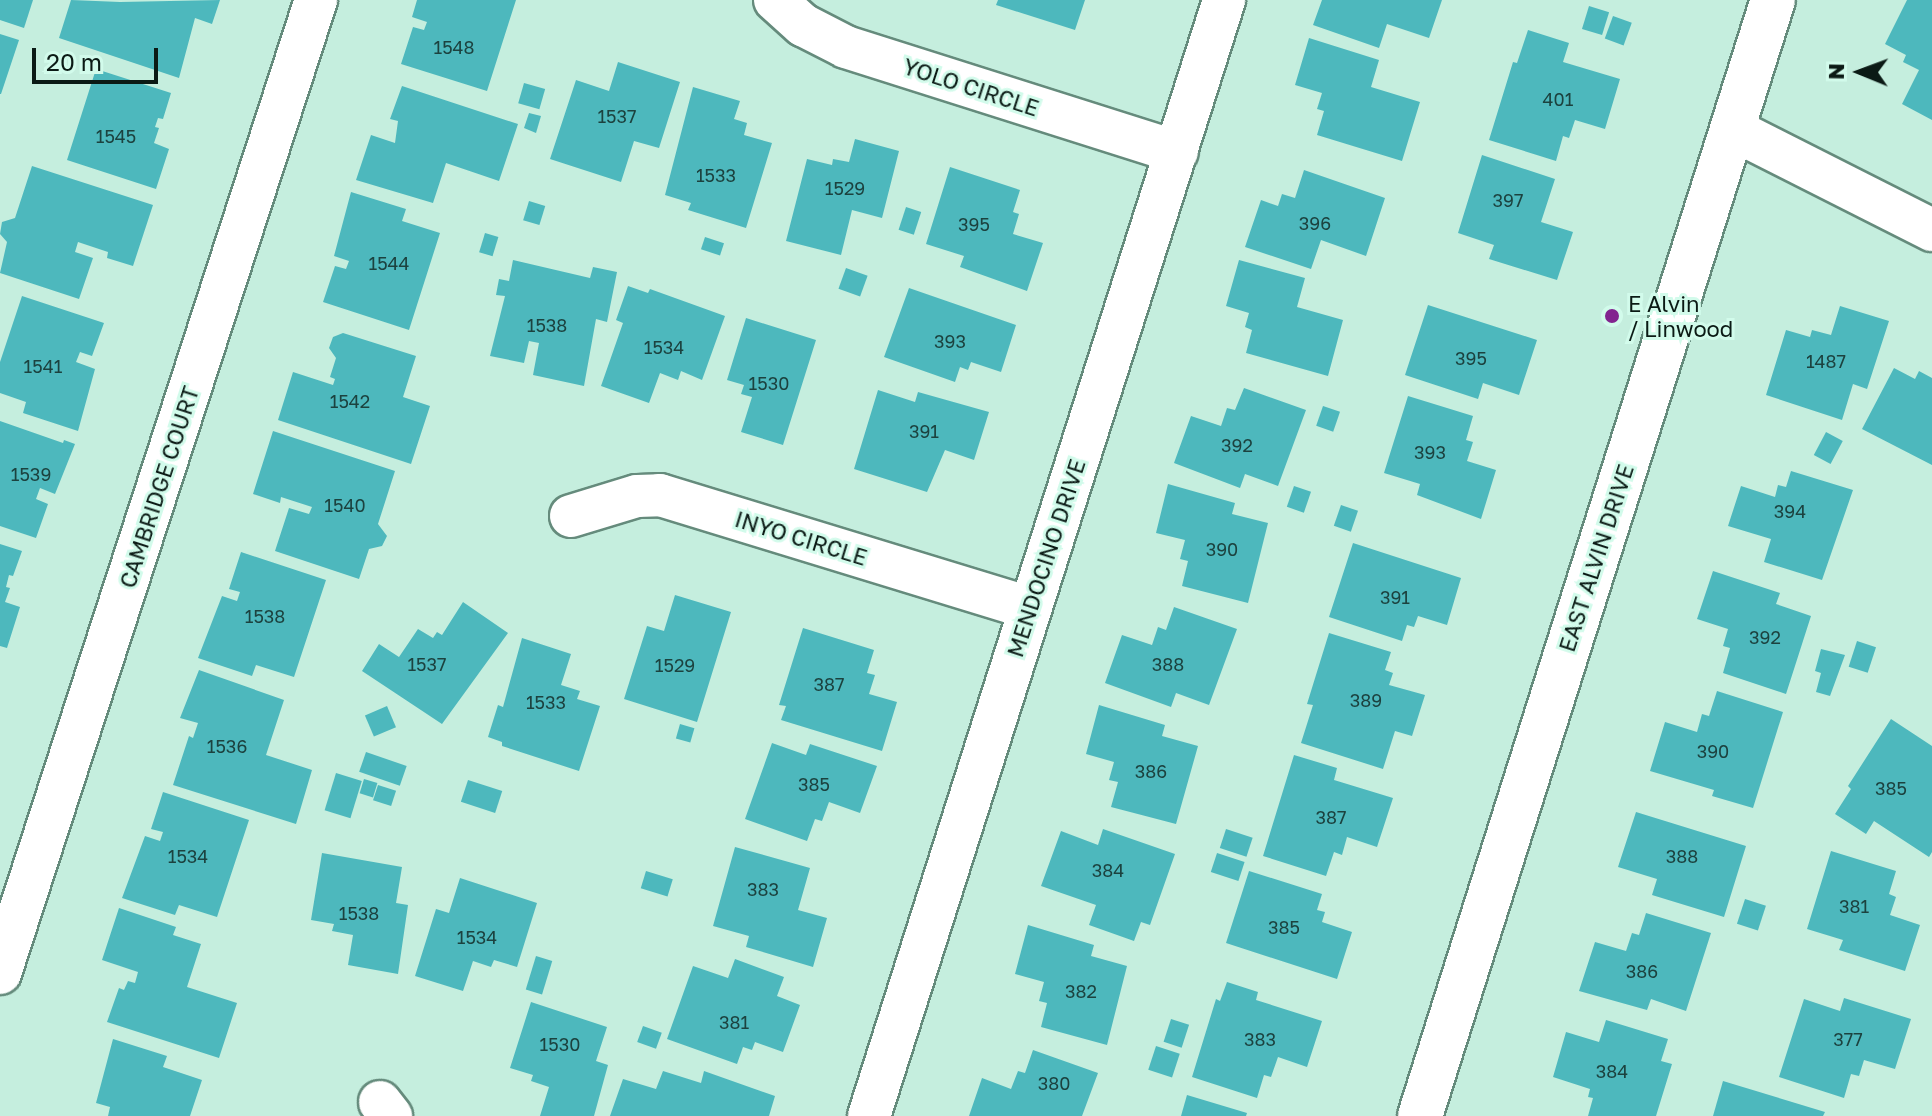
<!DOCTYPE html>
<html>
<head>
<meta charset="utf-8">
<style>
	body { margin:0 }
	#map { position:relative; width:1932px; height:1116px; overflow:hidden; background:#c5eede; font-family:"Golos Text",sans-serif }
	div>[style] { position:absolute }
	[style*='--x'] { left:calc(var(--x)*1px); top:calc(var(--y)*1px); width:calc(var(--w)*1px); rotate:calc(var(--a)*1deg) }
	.building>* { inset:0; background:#4db8bd; transform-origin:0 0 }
	.roads { filter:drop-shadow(2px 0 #658b7c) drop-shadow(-2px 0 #658b7c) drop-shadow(0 2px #658b7c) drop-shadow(0 -2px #658b7c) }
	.minor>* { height:42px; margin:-21px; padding:0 21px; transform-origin:21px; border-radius:21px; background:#fff }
	.major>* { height:44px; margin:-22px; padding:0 22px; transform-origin:22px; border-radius:22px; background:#fff }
	.dots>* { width:22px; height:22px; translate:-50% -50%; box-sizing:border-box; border:4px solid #d2fbeb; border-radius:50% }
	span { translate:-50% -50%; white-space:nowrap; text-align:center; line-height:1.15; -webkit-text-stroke:6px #d2fbeb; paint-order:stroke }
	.number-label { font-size:18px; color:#1c423f }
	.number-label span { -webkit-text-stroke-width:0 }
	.street-label { font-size:22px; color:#0b1a15 }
	.poi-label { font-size:22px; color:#0b1a15 }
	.left { translate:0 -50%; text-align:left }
	.north { position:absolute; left:1820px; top:32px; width:80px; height:80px; -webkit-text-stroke:6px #d2fbeb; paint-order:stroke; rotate:271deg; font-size:22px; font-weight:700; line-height:32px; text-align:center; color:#0b1a15 }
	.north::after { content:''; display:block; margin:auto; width:28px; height:36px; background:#0b1a15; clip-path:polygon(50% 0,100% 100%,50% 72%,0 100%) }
	.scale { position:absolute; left:32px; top:48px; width:126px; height:36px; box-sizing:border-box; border:4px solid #0b1a15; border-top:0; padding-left:10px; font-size:24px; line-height:28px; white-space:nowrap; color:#0b1a15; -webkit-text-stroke:6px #d2fbeb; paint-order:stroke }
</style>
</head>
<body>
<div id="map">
	<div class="building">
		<div style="clip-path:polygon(0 0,33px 0,24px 28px,0 20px)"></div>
		<div style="clip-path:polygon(71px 0,120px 2px,220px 0,212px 24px,195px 18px,179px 78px,59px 38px)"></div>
		<div style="clip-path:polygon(417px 0,516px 0,487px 91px,401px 64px,413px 27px,424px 30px,427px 22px,412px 17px)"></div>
		<div style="clip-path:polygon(998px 0,1085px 0,1075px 30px,996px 5px)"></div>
		<div style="clip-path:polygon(1322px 0,1442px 0,1429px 38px,1387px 24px,1379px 48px,1313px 25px)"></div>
		<div style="clip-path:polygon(1907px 0,1932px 0,1932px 120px,1902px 104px,1919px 70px,1903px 62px,1906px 55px,1885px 44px)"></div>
		<div style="left:1589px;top:6px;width:21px;height:24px;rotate:17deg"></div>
		<div style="left:1613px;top:16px;width:20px;height:24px;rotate:20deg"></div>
		<div style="clip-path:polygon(1528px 30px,1569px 43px,1563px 62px,1620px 79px,1605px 129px,1575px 120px,1569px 138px,1563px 136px,1556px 161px,1489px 140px,1513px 62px,1517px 63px)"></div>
		<div style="clip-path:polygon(0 34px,19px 40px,1px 94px,0 94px)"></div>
		<div style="clip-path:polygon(1309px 38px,1379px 60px,1371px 87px,1420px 102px,1402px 161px,1317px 135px,1324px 111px,1317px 109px,1322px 93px,1295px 85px)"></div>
		<div style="clip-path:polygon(618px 62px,680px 82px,659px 148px,634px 141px,621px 182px,550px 159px,576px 80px,609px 91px)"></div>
		<div style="clip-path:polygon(96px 69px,171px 93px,163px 119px,158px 118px,155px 127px,159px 128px,154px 143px,169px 149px,156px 189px,67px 160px)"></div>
		<div style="left:524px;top:83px;width:22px;height:21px;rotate:16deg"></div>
		<div style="clip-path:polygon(402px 86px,518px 124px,499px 181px,446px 163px,433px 203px,356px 180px,371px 135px,395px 143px,398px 121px,390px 119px)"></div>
		<div style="clip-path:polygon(693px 87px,740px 101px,734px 119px,747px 123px,744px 135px,772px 143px,746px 228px,688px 210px,691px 203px,665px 195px)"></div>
		<div style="clip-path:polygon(529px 113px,541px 116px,536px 133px,524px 128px)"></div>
		<div style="clip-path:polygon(855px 139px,899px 151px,882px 218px,852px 210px,841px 255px,786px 241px,807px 159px,832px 165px,833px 159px,849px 162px)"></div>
		<div style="clip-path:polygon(1482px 155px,1555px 179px,1541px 222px,1573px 232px,1557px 280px,1489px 259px,1494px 245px,1458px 233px)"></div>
		<div style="clip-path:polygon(32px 166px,153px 205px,133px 266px,107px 258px,108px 252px,78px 242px,75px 252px,93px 258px,79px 299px,0 273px,7px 242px,0 234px,2px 222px,15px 218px)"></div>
		<div style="clip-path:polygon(950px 167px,1020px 190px,1013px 212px,1019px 214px,1013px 234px,1043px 243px,1027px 291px,960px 267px,964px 256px,926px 244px)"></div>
		<div style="clip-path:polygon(1304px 170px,1385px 198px,1366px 256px,1321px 240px,1311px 269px,1245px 247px,1261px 200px,1278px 206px,1282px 194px,1295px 198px)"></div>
		<div style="clip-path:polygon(351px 192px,406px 209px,402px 221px,440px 233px,409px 330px,323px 302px,335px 266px,346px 269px,349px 261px,334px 256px)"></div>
		<div style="left:529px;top:201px;width:17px;height:20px;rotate:17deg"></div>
		<div style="left:906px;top:207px;width:16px;height:24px;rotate:18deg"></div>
		<div style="left:485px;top:233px;width:14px;height:20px;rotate:17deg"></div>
		<div style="left:705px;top:237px;width:20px;height:13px;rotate:18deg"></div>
		<div style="clip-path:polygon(513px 260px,590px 278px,593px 267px,617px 272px,607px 322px,596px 319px,584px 386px,533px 375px,539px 343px,529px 341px,524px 363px,490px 356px,505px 296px,496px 295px,499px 279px,509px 281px)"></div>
		<div style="clip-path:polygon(1239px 260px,1305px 278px,1297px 307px,1343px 320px,1328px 376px,1246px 353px,1252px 330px,1245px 327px,1249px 313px,1226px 306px)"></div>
		<div style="left:846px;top:268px;width:23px;height:22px;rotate:20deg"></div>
		<div style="clip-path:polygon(628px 286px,648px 293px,650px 289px,725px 316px,702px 380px,681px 371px,678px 380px,660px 373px,649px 403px,601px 386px,623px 323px,616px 320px)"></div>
		<div style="clip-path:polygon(909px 288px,1016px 325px,1001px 372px,971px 362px,968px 370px,960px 367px,955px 382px,884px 357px)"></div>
		<div style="clip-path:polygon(22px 296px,104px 323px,92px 356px,80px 352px,76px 362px,95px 369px,78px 431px,23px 413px,26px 402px,0 393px,0 362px)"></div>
		<div style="clip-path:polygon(1428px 305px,1537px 340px,1519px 395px,1483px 383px,1478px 399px,1405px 375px)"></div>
		<div style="clip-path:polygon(1840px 306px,1889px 321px,1867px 389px,1853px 384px,1842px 420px,1766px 395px,1786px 330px,1810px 337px,1812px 330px,1831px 335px)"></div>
		<div style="clip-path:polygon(746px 318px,816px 340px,783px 445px,741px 432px,752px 397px,741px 394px,744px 385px,727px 380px)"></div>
		<div style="clip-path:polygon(343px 333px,416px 356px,403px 397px,430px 406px,411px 464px,278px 420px,293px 372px,333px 385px,335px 379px,330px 377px,336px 358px,329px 348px,333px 337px)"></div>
		<div style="clip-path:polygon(1894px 368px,1915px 379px,1919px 371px,1932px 378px,1932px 465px,1862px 429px)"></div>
		<div style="clip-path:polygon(1244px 388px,1306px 410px,1278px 486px,1245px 474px,1240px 488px,1174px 463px,1191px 416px,1221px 426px,1227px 408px,1235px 410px)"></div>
		<div style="clip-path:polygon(878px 390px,915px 402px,918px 392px,989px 412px,974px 460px,945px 450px,927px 492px,854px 469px)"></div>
		<div style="clip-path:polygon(1408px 396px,1473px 416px,1466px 440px,1473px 442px,1467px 461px,1496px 470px,1481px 519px,1417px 495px,1420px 484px,1384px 473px)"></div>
		<div style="left:1323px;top:406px;width:18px;height:21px;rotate:19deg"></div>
		<div style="clip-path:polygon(0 421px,63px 443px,64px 440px,75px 444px,55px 494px,40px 488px,36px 499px,48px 504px,36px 538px,0 526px)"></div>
		<div style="clip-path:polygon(273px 431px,395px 471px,378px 524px,387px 536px,382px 546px,369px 549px,359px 579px,275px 551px,289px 508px,309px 514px,312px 507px,281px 497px,280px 503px,253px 494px)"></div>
		<div style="left:1826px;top:432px;width:19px;height:26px;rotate:28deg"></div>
		<div style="clip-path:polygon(1791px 471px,1853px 490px,1822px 580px,1764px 562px,1771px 539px,1728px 526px,1741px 486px,1775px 497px,1778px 485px,1786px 487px)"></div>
		<div style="clip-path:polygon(1168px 484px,1235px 503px,1232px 514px,1268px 523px,1248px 603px,1182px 586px,1188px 561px,1180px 559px,1185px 540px,1156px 533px)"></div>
		<div style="left:1294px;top:486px;width:18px;height:22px;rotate:19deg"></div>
		<div style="left:1341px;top:505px;width:18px;height:22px;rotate:19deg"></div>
		<div style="clip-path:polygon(1353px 543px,1461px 578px,1447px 625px,1418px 616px,1414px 627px,1407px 625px,1402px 641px,1329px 617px)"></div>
		<div style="clip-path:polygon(0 544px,22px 551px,13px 576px,9px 575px,6px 587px,10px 588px,5px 602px,20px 607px,7px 648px,0 646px)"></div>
		<div style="clip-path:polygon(241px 552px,326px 580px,294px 677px,256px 665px,252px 676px,198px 658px,222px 596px,237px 601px,240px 592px,229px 589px)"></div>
		<div style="clip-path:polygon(1713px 571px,1780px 593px,1776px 604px,1811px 616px,1786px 694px,1723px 673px,1730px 648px,1723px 646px,1728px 629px,1697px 619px)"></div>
		<div style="clip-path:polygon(675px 595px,731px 612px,697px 722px,624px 699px,647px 626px,664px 631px)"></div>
		<div style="clip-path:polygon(463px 602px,508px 633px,442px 724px,362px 671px,379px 644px,399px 657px,418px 629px,433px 638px,437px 632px,442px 635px)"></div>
		<div style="clip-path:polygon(1174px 607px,1237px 629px,1209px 705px,1176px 693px,1171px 707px,1105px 683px,1122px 635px,1152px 645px,1158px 627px,1166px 630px)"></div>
		<div style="clip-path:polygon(803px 628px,874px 650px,867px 673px,875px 675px,869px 694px,897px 702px,882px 751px,781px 720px,786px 706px,779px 705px)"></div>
		<div style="clip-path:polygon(1329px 633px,1391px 652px,1385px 670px,1393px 673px,1389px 685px,1425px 695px,1412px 736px,1395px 731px,1383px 769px,1301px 743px,1313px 705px,1307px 704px)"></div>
		<div style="clip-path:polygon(522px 638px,571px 654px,561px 685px,580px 691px,577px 699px,600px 706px,579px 771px,502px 746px,502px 742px,488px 737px,498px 705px,503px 707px)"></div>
		<div style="left:1857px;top:641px;width:20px;height:27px;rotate:18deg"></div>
		<div style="clip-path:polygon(1821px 649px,1845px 655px,1830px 696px,1816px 692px,1821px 673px,1815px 671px)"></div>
		<div style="clip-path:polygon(199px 670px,284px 700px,266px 755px,312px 770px,296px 824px,173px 785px,189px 736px,193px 738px,198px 723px,180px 718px)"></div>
		<div style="clip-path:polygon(1717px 691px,1783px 712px,1753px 808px,1712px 796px,1714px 790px,1650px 771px,1665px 722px,1697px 732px,1702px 714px,1709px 716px)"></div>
		<div style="clip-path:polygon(1099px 705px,1165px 725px,1162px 736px,1198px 746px,1176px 824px,1111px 807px,1118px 782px,1109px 780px,1114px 762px,1086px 754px)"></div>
		<div style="left:387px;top:706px;width:23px;height:24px;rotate:67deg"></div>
		<div style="clip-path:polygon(1891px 719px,1932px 746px,1932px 852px,1929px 857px,1874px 821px,1866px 834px,1835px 814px,1851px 789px,1848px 786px)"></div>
		<div style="left:680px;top:724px;width:15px;height:15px;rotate:16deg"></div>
		<div style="clip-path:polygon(772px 743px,806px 755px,810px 744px,877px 766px,860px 813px,829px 802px,822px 821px,815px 819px,807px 841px,745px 819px)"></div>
		<div style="left:366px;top:752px;width:43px;height:21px;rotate:19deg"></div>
		<div style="clip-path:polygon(1294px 755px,1337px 768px,1334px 780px,1393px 798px,1377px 847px,1347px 837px,1342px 855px,1334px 852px,1326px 876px,1263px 856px)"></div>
		<div style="left:336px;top:773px;width:27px;height:39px;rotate:17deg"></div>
		<div style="left:364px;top:779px;width:14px;height:15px;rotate:17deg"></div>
		<div style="left:468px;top:780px;width:36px;height:23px;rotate:18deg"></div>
		<div style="left:378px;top:785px;width:19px;height:16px;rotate:18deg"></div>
		<div style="clip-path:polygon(163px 792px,249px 820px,217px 917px,179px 905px,175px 915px,122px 898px,145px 836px,160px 841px,163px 832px,151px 829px)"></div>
		<div style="clip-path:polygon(1636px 812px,1746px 846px,1724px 917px,1652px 895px,1657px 879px,1618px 867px)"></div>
		<div style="clip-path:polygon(1103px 829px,1175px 854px,1150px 925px,1141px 922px,1134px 941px,1089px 925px,1096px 905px,1041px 886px,1061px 831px,1098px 845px)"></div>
		<div style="left:1226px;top:829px;width:28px;height:20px;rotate:18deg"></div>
		<div style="clip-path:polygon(735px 847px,810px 868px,798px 910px,827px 918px,813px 967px,746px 947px,749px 936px,713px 926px)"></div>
		<div style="clip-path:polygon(1831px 851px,1896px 871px,1889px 894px,1896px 897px,1890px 915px,1920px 925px,1905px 971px,1839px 950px,1843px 940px,1807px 929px)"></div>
		<div style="clip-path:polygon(322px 853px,402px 867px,396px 903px,408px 905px,398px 974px,348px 965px,353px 935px,332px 931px,334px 924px,311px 920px)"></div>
		<div style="left:1217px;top:853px;width:29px;height:20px;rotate:18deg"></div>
		<div style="left:646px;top:871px;width:28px;height:18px;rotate:17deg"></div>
		<div style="clip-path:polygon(1249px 871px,1322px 894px,1317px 910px,1325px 912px,1322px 922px,1352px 932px,1337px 979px,1226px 943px)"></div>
		<div style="clip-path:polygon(460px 878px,537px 903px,517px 967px,494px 960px,491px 967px,473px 961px,463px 991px,415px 976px,436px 909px,449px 913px)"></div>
		<div style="left:1745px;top:899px;width:22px;height:26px;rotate:18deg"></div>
		<div style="clip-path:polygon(119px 908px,176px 927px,173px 935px,201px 944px,187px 987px,237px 1003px,219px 1058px,107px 1022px,119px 988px,124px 990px,128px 981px,135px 983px,138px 972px,102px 960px)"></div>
		<div style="clip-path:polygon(1646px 913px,1711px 933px,1686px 1011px,1651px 999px,1647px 1010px,1579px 991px,1595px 942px,1626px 951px,1632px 933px,1639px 935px)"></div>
		<div style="clip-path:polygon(1028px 925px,1094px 945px,1091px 956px,1127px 966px,1107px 1045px,1041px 1027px,1047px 1003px,1039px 1001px,1044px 982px,1015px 974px)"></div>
		<div style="left:536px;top:956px;width:17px;height:35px;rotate:17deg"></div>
		<div style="clip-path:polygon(735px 959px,784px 977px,777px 996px,800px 1005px,783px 1052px,755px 1042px,752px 1050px,743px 1047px,737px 1064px,667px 1039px,693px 966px,728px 978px)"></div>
		<div style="clip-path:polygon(1227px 982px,1258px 992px,1256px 1000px,1322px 1021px,1307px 1067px,1278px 1057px,1271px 1077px,1264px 1075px,1257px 1098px,1192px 1077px,1216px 999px,1220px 1001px)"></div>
		<div style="clip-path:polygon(1844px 998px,1911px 1019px,1895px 1069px,1864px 1060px,1859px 1076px,1851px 1074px,1844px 1098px,1779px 1077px,1804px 999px,1840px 1011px)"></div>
		<div style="clip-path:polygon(531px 1002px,607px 1027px,596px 1061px,608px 1065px,594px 1116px,540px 1116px,549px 1087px,531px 1081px,533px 1075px,510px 1068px)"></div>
		<div style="left:1171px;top:1019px;width:19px;height:24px;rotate:18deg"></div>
		<div style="clip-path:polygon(1606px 1020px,1668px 1039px,1661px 1061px,1672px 1064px,1656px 1116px,1588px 1116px,1593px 1098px,1588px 1097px,1590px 1089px,1553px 1077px,1566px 1032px,1599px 1042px)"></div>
		<div style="left:643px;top:1026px;width:20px;height:17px;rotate:20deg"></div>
		<div style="clip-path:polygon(113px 1039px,167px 1056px,163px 1067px,202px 1080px,190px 1116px,108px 1116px,110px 1107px,96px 1103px)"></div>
		<div style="left:1156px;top:1046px;width:25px;height:25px;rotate:18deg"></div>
		<div style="clip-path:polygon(1033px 1050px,1098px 1073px,1082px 1116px,969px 1116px,982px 1078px,1011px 1089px,1018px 1071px,1025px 1073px)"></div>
		<div style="clip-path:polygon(663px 1071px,701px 1083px,704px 1071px,775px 1096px,769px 1116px,610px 1116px,623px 1079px,656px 1089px)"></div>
		<div style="clip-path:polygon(1723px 1081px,1825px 1112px,1823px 1116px,1713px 1116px)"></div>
		<div style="clip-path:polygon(1187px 1095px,1247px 1113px,1246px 1116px,1181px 1116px)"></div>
	</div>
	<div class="roads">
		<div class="minor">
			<div style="--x:775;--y:0;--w:38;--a:42"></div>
			<div style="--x:803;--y:25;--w:48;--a:27.1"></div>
			<div style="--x:846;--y:47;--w:347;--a:17.6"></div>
			<div style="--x:1732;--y:129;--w:224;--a:26.8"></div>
			<div style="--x:571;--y:516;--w:69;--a:-16.9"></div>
			<div style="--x:637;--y:496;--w:23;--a:-2"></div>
			<div style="--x:660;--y:495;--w:386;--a:17"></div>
			<div style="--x:0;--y:973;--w:1023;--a:-72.01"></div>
			<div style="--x:380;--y:1102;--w:18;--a:52"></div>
			<div style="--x:869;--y:1116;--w:1171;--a:-72.35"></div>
		</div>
		<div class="major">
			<div style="--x:1420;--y:1116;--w:1170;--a:-72.45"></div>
		</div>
	</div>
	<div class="dots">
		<div style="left:1612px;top:316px;background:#82248f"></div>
	</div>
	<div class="number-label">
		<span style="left:454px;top:47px">1548</span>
		<span style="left:1558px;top:99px">401</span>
		<span style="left:617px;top:116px">1537</span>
		<span style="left:116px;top:136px">1545</span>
		<span style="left:716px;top:175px">1533</span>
		<span style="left:845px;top:188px">1529</span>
		<span style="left:1508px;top:200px">397</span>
		<span style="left:1315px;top:223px">396</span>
		<span style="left:974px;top:224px">395</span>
		<span style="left:389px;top:263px">1544</span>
		<span style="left:547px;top:325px">1538</span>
		<span style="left:950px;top:341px">393</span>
		<span style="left:664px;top:347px">1534</span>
		<span style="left:1471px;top:358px">395</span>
		<span style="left:1826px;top:361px">1487</span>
		<span style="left:43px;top:366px">1541</span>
		<span style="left:769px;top:383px">1530</span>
		<span style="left:350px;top:401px">1542</span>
		<span style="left:924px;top:431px">391</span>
		<span style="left:1237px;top:445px">392</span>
		<span style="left:1430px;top:452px">393</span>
		<span style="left:31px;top:474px">1539</span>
		<span style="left:345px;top:505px">1540</span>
		<span style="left:1790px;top:511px">394</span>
		<span style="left:1222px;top:549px">390</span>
		<span style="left:1395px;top:597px">391</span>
		<span style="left:265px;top:616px">1538</span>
		<span style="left:1765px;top:637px">392</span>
		<span style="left:427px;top:664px">1537</span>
		<span style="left:1168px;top:664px">388</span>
		<span style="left:675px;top:665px">1529</span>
		<span style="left:829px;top:684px">387</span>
		<span style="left:1366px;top:700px">389</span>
		<span style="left:546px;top:702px">1533</span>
		<span style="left:227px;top:746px">1536</span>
		<span style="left:1713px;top:751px">390</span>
		<span style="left:1151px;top:771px">386</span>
		<span style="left:814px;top:784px">385</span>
		<span style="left:1891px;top:788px">385</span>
		<span style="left:1331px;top:817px">387</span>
		<span style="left:188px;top:856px">1534</span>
		<span style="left:1682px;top:856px">388</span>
		<span style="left:1108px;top:870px">384</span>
		<span style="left:763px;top:889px">383</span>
		<span style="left:1854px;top:906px">381</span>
		<span style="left:359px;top:913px">1538</span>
		<span style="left:1284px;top:927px">385</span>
		<span style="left:477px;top:937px">1534</span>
		<span style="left:1642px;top:971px">386</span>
		<span style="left:1081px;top:991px">382</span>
		<span style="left:734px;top:1022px">381</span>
		<span style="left:1260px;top:1039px">383</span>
		<span style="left:1848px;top:1039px">377</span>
		<span style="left:560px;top:1044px">1530</span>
		<span style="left:1612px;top:1071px">384</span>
		<span style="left:1054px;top:1083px">380</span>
	</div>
	<div class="street-label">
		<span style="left:971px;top:87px;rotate:18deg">YOLO CIRCLE</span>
		<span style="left:159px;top:487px;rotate:-72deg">CAMBRIDGE COURT</span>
		<span style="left:801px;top:538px;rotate:17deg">INYO CIRCLE</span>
		<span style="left:1046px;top:558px;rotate:-72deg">MENDOCINO DRIVE</span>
		<span style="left:1596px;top:558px;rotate:-72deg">EAST ALVIN DRIVE</span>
	</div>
	<div class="poi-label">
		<span class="left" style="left:1628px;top:316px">E Alvin<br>/ Linwood</span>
	</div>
	<div class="north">N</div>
	<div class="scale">20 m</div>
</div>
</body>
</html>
